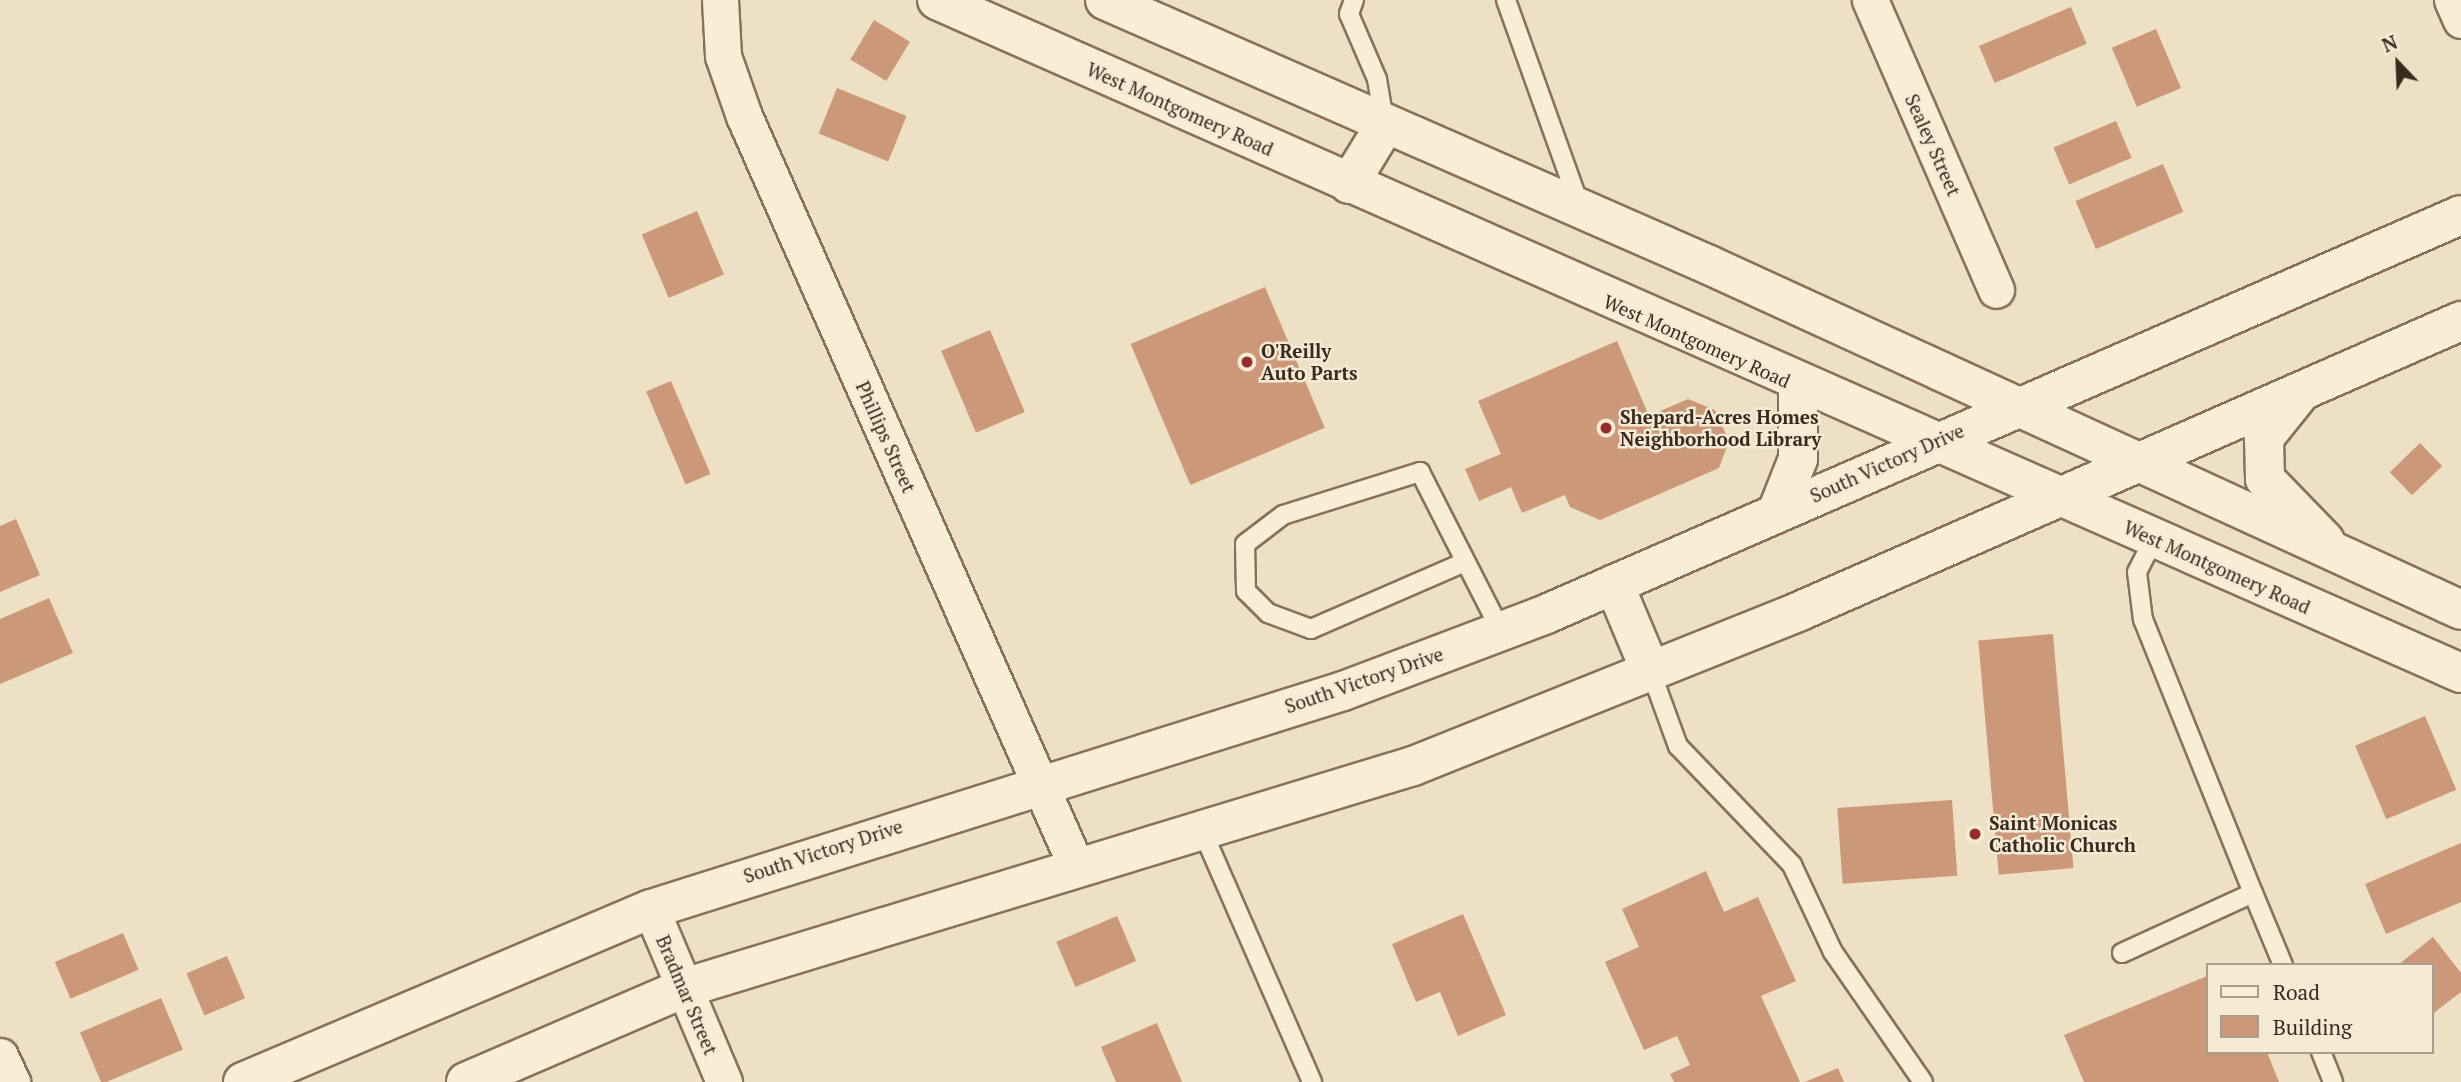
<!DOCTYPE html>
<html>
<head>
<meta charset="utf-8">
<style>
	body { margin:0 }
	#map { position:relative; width:2461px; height:1082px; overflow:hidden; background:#eee0c4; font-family:"PT Serif",serif }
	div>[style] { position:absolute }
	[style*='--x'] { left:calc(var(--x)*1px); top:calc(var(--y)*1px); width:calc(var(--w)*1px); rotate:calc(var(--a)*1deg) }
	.building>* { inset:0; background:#cb997a; transform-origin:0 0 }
	.roads { filter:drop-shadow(2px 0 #88715b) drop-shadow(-2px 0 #88715b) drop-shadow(0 2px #88715b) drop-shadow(0 -2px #88715b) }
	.lane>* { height:18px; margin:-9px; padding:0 9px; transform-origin:9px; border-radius:9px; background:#f8edd7 }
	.street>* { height:35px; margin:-17.5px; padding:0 17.5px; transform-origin:17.5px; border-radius:17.5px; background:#f8edd7 }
	.secondary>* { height:38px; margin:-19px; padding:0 19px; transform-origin:19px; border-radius:19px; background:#f8edd7 }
	.dots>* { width:19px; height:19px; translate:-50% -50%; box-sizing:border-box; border:4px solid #f5ead4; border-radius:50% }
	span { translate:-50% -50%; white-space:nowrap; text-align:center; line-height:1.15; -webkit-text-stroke:5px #f5ead4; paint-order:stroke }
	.street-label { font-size:19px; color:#382a1e }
	.poi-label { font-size:19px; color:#382a1e; font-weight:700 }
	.left { translate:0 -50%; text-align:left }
	.legend { position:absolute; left:2206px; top:963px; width:228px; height:91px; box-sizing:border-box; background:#f5ead4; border:2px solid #a99d8b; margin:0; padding:9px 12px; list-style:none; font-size:21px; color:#382a1e }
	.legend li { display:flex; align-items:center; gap:14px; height:35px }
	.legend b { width:35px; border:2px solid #a99d8b }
	.north { position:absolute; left:2363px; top:28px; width:70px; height:70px; -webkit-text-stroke:5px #f5ead4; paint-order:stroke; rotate:337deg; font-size:19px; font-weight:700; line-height:28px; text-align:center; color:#382a1e }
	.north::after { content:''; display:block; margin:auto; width:24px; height:32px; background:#382a1e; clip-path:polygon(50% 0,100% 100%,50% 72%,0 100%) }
</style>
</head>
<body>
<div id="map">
	<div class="building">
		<div style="left:2071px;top:7px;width:40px;height:100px;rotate:67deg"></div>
		<div style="left:874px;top:20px;width:42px;height:46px;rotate:31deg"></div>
		<div style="left:2156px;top:29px;width:64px;height:48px;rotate:67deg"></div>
		<div style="left:837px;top:88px;width:75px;height:49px;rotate:22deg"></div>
		<div style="left:2116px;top:121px;width:40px;height:68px;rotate:67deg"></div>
		<div style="left:2163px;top:164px;width:52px;height:95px;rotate:67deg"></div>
		<div style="left:697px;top:211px;width:69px;height:60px;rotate:67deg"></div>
		<div style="left:1265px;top:287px;width:153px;height:146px;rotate:67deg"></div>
		<div style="left:990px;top:330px;width:89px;height:53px;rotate:67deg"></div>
		<div style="clip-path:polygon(1617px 341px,1649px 416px,1688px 399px,1715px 410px,1729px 441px,1719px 468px,1600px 520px,1570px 507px,1565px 495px,1522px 513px,1511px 487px,1479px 501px,1465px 469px,1501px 454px,1478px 401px)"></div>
		<div style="left:671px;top:381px;width:101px;height:27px;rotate:67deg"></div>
		<div style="left:2420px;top:443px;width:32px;height:42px;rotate:46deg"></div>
		<div style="clip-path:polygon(16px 519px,40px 575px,0 592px,0 526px)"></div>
		<div style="clip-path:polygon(49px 598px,73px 653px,0 684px,0 619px)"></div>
		<div style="left:2053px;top:634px;width:235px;height:75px;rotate:85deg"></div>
		<div style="left:2425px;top:716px;width:80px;height:76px;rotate:67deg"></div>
		<div style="left:1952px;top:800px;width:76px;height:115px;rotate:86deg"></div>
		<div style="clip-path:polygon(2461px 843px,2461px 902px,2386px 934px,2365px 884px)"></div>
		<div style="clip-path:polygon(1706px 871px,1724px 912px,1758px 897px,1796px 981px,1761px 996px,1800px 1082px,1674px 1082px,1670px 1074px,1690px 1065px,1677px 1036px,1644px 1050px,1605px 962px,1639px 947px,1622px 909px)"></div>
		<div style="clip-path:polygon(1463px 914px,1506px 1015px,1458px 1036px,1440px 992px,1416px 1002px,1392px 944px)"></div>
		<div style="left:1117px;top:916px;width:49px;height:66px;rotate:67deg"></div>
		<div style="left:123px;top:933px;width:40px;height:74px;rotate:67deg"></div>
		<div style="clip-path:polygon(2433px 937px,2461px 973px,2461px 992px,2431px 1015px,2431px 965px,2398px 965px)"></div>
		<div style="left:227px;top:956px;width:46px;height:44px;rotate:67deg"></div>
		<div style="clip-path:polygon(2207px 976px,2207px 1052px,2267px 1052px,2279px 1082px,2084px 1082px,2064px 1035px)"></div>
		<div style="left:161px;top:998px;width:56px;height:88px;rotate:67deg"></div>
		<div style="clip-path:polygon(1157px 1023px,1182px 1082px,1116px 1082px,1101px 1047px)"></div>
		<div style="clip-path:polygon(1838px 1068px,1844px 1082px,1805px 1082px)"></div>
	</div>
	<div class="roads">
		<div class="lane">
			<div style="--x:1354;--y:0;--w:15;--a:110"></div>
			<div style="--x:1349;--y:14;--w:71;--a:66.7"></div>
			<div style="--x:1377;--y:79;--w:43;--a:80.5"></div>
			<div style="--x:1506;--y:0;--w:217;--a:70.3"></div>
			<div style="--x:1465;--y:562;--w:168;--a:156.5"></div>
			<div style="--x:1311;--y:629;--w:46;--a:-159.6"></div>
			<div style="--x:1268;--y:613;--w:31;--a:-135"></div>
			<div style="--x:1246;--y:591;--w:47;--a:-91.2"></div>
			<div style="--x:1245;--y:544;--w:48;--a:-37.3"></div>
			<div style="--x:1283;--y:515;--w:144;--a:-17.4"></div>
			<div style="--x:1420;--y:472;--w:178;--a:63"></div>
			<div style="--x:1651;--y:672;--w:79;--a:70"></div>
			<div style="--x:1678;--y:746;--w:165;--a:46.2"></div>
			<div style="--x:1792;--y:865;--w:96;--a:64.8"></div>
			<div style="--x:1833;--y:952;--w:158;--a:55.3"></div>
			<div style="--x:1202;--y:830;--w:275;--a:66.4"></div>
			<div style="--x:2253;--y:893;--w:78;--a:67.4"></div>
			<div style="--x:2122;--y:953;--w:144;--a:-24.6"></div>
			<div style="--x:2253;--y:893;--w:294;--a:-111.9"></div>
			<div style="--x:2143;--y:620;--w:48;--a:-97.1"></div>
			<div style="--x:2137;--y:572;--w:35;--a:-63"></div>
			<div style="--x:2321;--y:1052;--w:32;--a:68"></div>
		</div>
		<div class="street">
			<div style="--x:720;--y:0;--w:56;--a:86.9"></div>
			<div style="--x:723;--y:56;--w:64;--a:70.7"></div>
			<div style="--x:744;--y:116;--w:822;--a:66.12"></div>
			<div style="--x:1870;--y:0;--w:316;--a:66.5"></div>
			<div style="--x:2452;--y:0;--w:22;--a:66"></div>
			<div style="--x:651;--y:909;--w:188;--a:67.1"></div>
			<div style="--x:0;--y:1056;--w:29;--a:65"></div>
		</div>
		<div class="secondary">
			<div style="--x:937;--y:0;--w:1666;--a:23.83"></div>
			<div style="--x:1105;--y:0;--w:660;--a:23.69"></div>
			<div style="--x:1709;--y:265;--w:827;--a:24.64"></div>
			<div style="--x:1349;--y:184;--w:69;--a:-58.6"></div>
			<div style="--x:2300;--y:393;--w:58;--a:128.7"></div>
			<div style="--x:2264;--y:438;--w:41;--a:88.6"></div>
			<div style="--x:2265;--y:479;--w:86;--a:45.9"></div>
			<div style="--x:1777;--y:512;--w:57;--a:-68.4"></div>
			<div style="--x:1798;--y:459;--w:73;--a:-90"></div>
			<div style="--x:1614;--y:584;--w:95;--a:67.2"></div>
			<div style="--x:243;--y:1082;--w:443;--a:-23"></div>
			<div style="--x:651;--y:909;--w:726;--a:-17.49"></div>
			<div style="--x:1343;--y:691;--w:215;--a:-20.7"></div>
			<div style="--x:1544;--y:615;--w:1000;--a:-23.57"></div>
			<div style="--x:466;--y:1082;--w:237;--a:-23.3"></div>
			<div style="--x:684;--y:988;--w:762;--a:-16.94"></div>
			<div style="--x:1413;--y:766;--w:417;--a:-21.8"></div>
			<div style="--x:1800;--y:611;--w:722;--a:-23.69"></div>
		</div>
	</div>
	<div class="dots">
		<div style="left:1247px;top:362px;background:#962b30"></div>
		<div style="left:1606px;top:428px;background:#962b30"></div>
		<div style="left:1975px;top:834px;background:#962b30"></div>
	</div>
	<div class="street-label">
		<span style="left:1180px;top:109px;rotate:24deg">West Montgomery Road</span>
		<span style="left:1933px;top:145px;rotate:66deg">Sealey Street</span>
		<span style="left:1697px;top:341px;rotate:24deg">West Montgomery Road</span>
		<span style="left:886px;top:437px;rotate:66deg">Phillips Street</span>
		<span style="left:1887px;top:463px;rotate:-24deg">South Victory Drive</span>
		<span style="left:2217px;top:567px;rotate:24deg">West Montgomery Road</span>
		<span style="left:1364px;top:680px;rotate:-19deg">South Victory Drive</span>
		<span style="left:823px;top:851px;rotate:-18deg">South Victory Drive</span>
		<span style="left:687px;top:995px;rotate:67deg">Bradmar Street</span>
	</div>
	<div class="poi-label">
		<span class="left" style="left:1261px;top:362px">O'Reilly<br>Auto Parts</span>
		<span class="left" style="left:1620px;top:428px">Shepard-Acres Homes<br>Neighborhood Library</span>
		<span class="left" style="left:1989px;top:834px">Saint Monicas<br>Catholic Church</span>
	</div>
	<ul class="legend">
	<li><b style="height:9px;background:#f8edd7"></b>Road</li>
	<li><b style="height:19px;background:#cb997a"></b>Building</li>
	</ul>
	<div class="north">N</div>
</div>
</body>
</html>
